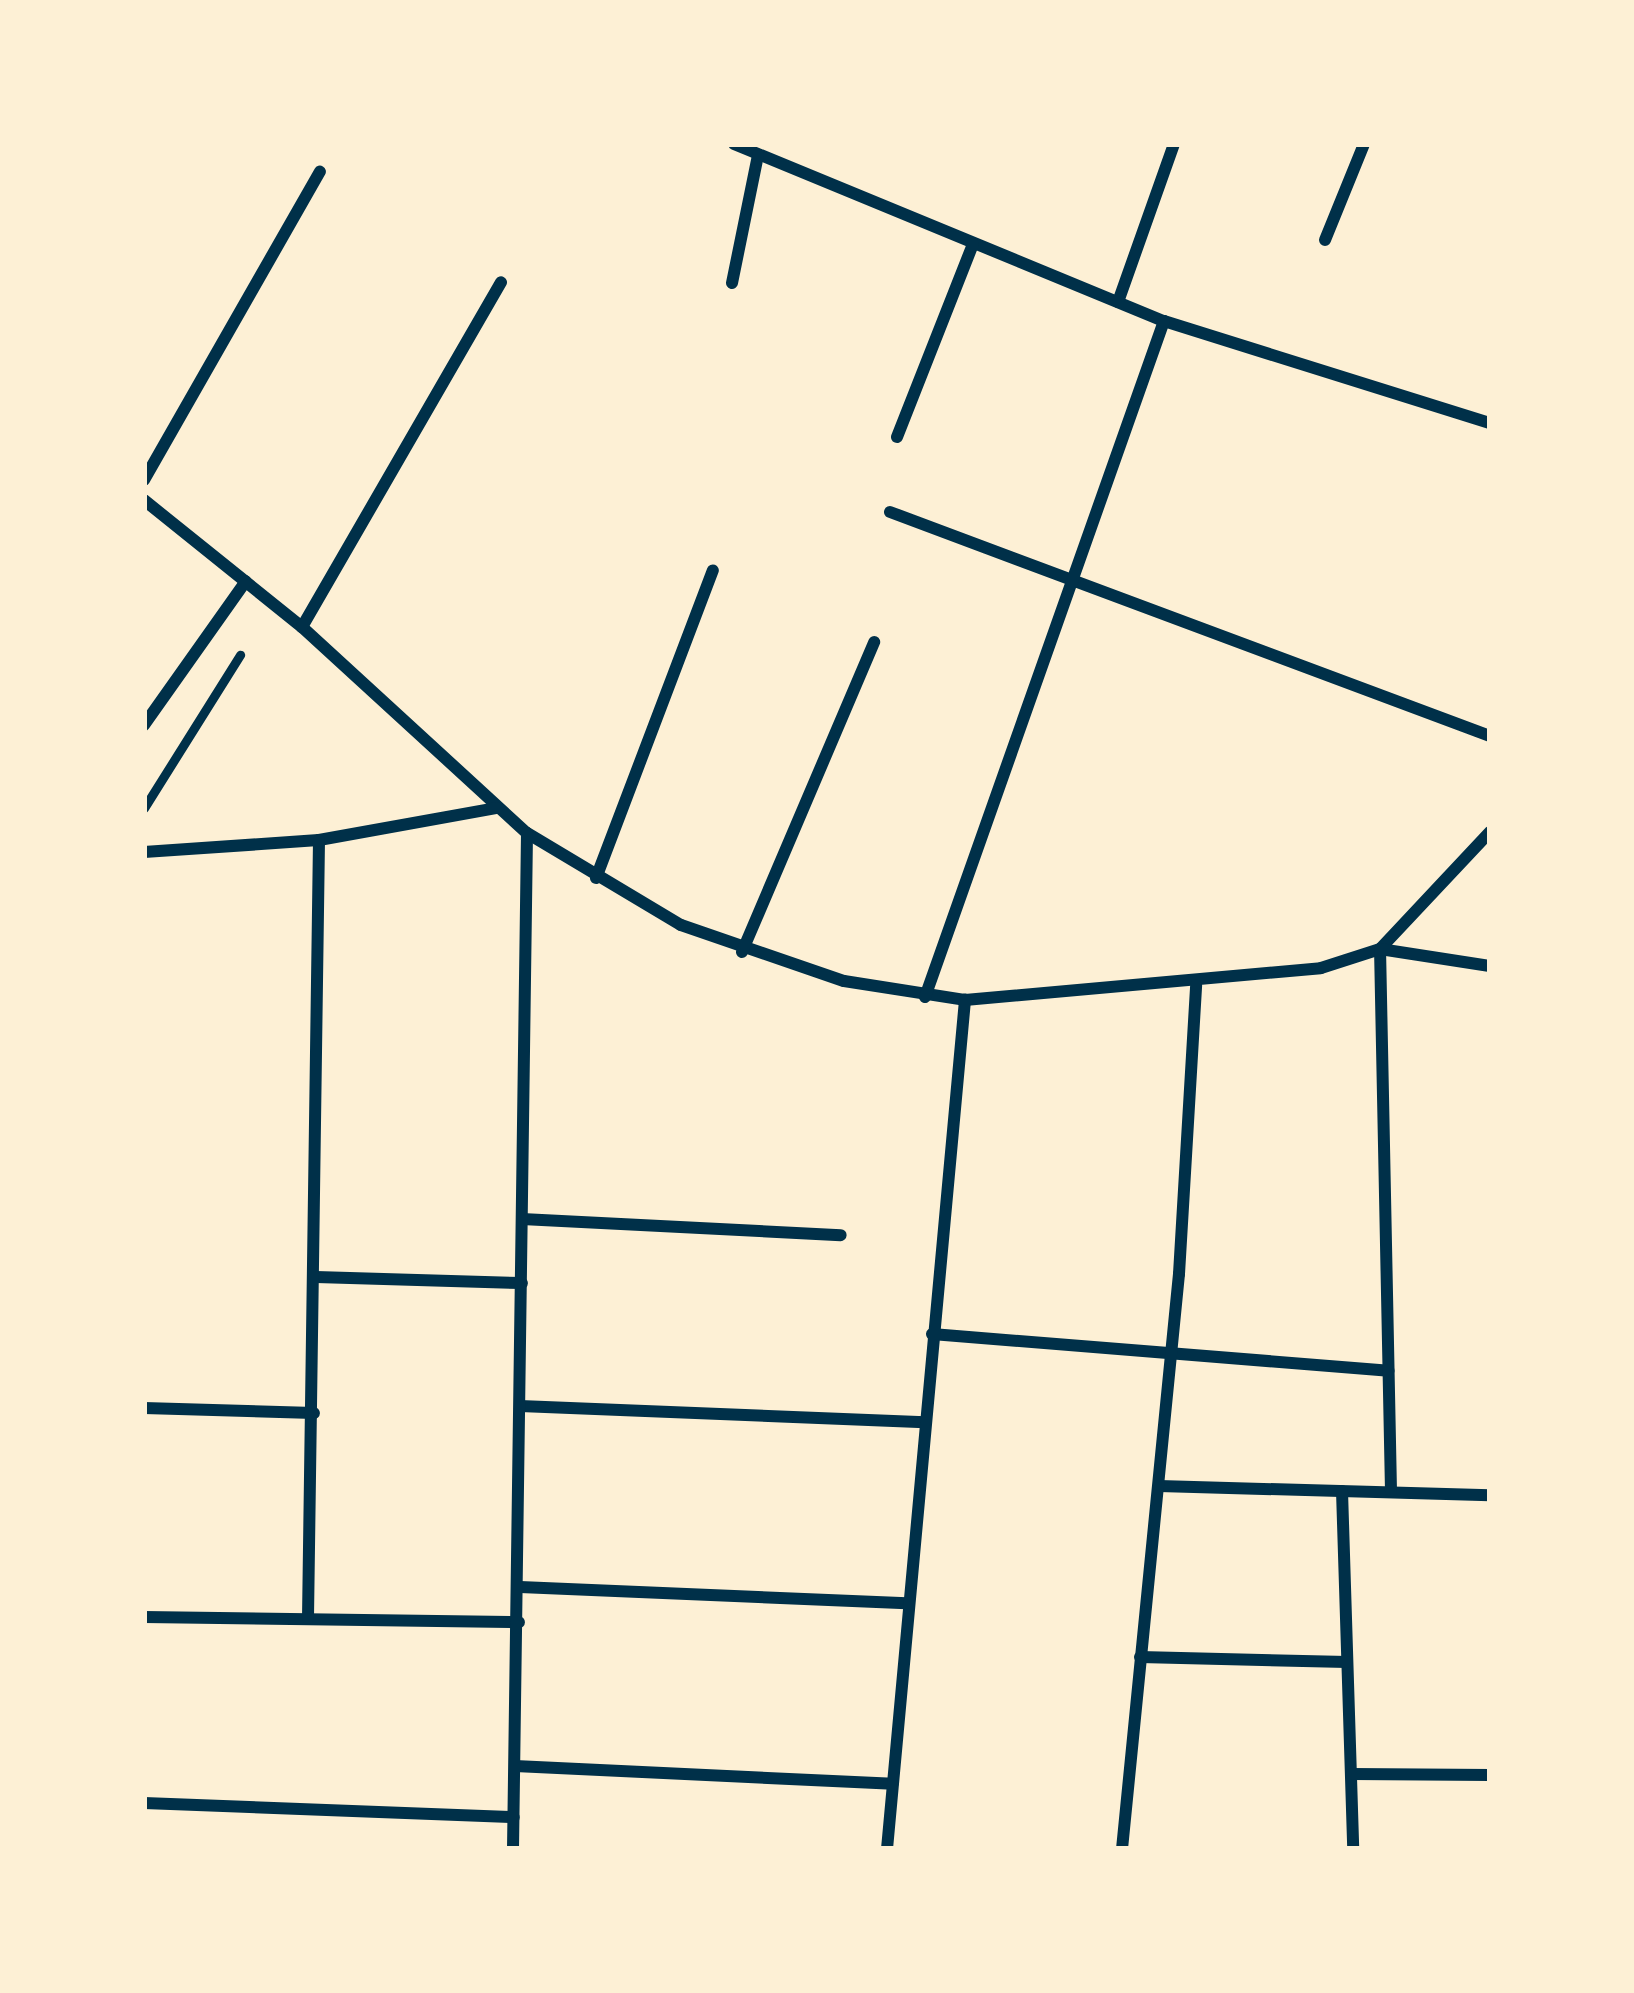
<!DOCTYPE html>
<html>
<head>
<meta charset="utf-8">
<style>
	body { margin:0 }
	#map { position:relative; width:1634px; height:1993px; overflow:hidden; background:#fdf0d5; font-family:"Times New Roman",serif }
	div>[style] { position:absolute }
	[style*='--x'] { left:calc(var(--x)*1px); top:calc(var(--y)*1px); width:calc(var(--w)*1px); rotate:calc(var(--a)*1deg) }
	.service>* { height:9px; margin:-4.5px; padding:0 4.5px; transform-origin:4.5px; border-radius:4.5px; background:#003049 }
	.minor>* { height:12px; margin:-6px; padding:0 6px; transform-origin:6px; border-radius:6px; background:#003049 }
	span { translate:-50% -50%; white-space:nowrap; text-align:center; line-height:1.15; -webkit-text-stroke:10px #fdf0d5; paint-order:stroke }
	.frame { position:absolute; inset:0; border:147px solid #fdf0d5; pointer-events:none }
</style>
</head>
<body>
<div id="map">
	<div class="service">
		<div style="--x:144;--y:808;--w:181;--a:-57.9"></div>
	</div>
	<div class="minor">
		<div style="--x:734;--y:144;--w:465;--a:22.4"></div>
		<div style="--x:1164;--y:321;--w:342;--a:17.4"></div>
		<div style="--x:1325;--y:240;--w:104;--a:-67.9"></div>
		<div style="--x:732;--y:283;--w:131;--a:-78.5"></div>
		<div style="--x:1118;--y:302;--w:168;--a:-70.5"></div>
		<div style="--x:897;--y:437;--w:207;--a:-68.5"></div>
		<div style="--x:144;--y:480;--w:355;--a:-60.3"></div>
		<div style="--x:144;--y:500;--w:203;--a:38.8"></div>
		<div style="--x:302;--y:627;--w:305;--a:42.5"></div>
		<div style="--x:527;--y:833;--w:179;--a:30.9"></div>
		<div style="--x:681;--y:925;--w:172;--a:19"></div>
		<div style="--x:844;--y:981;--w:122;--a:8.9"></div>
		<div style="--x:965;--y:1000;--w:357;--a:-5.1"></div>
		<div style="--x:1321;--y:968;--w:62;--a:-17.9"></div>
		<div style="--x:1380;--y:949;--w:161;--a:-46.8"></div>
		<div style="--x:890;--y:512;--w:640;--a:20.47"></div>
		<div style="--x:302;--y:627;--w:398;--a:-60"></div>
		<div style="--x:144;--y:725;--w:176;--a:-54.7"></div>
		<div style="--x:144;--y:852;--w:175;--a:-3.9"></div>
		<div style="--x:319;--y:840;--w:181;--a:-10.2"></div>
		<div style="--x:596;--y:878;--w:329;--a:-69.2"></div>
		<div style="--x:742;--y:952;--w:337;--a:-66.9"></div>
		<div style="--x:925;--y:997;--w:717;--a:-70.53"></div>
		<div style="--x:522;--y:1219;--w:319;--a:2.9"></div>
		<div style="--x:316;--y:1277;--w:206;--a:1.7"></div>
		<div style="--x:932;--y:1334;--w:458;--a:4.6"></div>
		<div style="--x:520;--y:1406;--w:405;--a:2.3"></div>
		<div style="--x:144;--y:1408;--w:170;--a:1.7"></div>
		<div style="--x:1159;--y:1486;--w:331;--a:1.6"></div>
		<div style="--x:1342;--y:1491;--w:358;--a:88.2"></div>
		<div style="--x:1391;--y:1491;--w:542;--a:-91.16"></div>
		<div style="--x:1380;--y:949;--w:111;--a:8.8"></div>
		<div style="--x:520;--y:1587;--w:387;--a:2.4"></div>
		<div style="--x:144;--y:1617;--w:375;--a:0.8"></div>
		<div style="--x:308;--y:1618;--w:778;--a:-89.19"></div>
		<div style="--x:1140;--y:1657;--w:207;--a:1.4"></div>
		<div style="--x:515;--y:1766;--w:378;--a:2.7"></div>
		<div style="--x:1352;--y:1774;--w:138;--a:0.4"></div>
		<div style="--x:144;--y:1803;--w:370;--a:2.2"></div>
		<div style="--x:513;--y:1849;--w:1016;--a:-89.21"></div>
		<div style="--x:887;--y:1849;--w:853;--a:-84.75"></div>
		<div style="--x:1122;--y:1849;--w:578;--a:-84.34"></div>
		<div style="--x:1179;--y:1274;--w:289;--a:-86.6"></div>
	</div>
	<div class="frame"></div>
</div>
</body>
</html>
